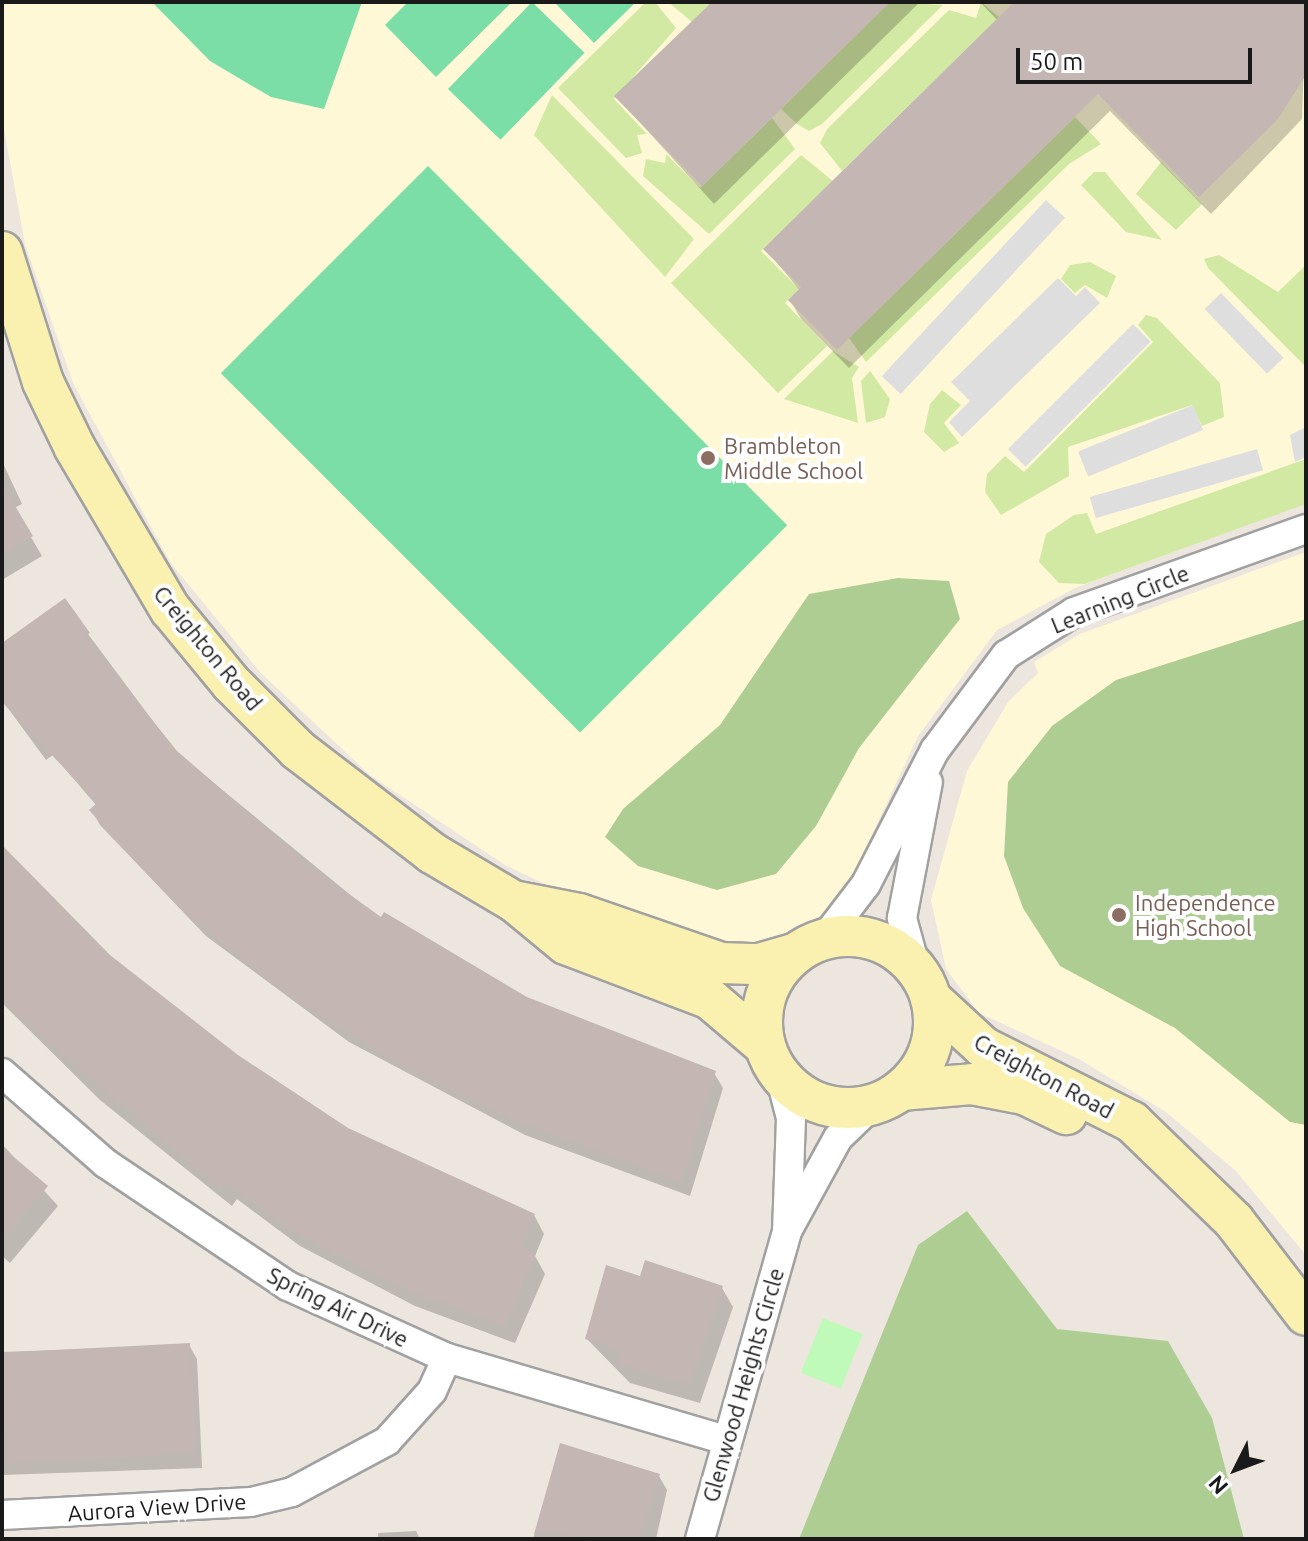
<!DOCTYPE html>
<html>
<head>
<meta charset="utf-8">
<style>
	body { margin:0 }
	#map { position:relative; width:1308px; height:1541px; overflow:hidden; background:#ede6df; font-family:Ubuntu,sans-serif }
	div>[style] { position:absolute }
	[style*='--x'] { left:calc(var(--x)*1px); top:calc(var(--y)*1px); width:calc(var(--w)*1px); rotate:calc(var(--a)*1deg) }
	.education>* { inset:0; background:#fff8d6 }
	.grass>* { inset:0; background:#d2e9a3 }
	.forest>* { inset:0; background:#aecd93 }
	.park>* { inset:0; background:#c0fab9; transform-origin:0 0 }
	.pitch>* { inset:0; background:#7bdea6; transform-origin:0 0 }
	.parking>* { inset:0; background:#dedede; transform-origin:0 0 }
	.shadow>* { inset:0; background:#0003 }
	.building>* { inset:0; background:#c4b7b3; transform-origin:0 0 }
	.roads { filter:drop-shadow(2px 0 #a1a1a1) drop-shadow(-2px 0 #a1a1a1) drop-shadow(0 2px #a1a1a1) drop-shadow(0 -2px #a1a1a1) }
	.street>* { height:28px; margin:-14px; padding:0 14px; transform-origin:14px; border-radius:14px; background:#fff }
	.secondary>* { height:40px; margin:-20px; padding:0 20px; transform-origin:20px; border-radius:20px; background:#faf0b0 }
	.secondary>.ring { margin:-20px; padding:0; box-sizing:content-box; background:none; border:40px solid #faf0b0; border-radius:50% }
	.dots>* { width:22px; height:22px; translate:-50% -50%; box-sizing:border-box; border:4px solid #fff; border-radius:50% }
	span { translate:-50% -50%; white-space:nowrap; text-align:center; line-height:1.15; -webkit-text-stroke:8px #fff; paint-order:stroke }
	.education-label { font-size:22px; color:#785e54 }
	.left { translate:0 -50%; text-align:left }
	.street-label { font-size:22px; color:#1a1a1a }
	.frame { position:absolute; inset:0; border:4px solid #1a1a1a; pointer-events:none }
	.north { position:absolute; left:1196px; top:1429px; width:80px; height:80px; -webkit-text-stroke:6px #fff; paint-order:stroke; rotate:228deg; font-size:22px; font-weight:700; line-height:32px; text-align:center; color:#1a1a1a }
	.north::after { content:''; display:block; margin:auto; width:28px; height:36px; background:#1a1a1a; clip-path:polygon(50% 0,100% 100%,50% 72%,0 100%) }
	.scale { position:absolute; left:1016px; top:48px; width:236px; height:36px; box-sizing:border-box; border:4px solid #1a1a1a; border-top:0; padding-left:10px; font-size:24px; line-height:28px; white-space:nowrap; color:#1a1a1a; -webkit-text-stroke:6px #fff; paint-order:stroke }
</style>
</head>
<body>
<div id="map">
	<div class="education">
		<div style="clip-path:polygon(2px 2px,1306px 2px,1306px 503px,1075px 588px,997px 630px,918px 736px,850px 882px,821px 918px,787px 937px,720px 948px,587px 904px,505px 865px,370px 775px,261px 673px,170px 562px,73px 383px,25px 244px,2px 118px)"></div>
		<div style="clip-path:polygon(1306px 552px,1306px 1255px,1236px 1171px,1166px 1112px,1079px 1059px,979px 1013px,946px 969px,931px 900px,967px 771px,1008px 702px,1038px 673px,1034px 662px,1080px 634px)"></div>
	</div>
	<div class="grass">
		<div style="clip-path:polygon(646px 2px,655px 2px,676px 28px,614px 99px,647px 134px,637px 135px,642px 153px,626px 158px,558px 88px)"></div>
		<div style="clip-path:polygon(668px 2px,713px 2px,692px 22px)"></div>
		<div style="clip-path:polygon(890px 2px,943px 5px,822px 124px,809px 131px,797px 124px,781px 109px)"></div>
		<div style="clip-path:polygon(981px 2px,999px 17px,842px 171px,820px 143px,827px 129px,949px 10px,976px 18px)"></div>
		<div style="clip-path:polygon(552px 95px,694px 239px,665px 277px,534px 135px)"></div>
		<div style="clip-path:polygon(1075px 117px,1101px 144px,1069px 164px,866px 362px,849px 338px)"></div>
		<div style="clip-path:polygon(772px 118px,795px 149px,709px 234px,643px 176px,646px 159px,665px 163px,666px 154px,700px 188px)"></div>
		<div style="clip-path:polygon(801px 155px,833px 181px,761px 251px,799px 289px,785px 303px,827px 346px,778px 393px,671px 283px)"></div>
		<div style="clip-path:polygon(1161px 162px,1202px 204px,1176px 230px,1136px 194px)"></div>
		<div style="clip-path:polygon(1094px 172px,1105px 172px,1162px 240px,1126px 232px,1081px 185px)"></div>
		<div style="clip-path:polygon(1219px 255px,1278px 292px,1306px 265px,1306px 367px,1208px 268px,1204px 259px)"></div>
		<div style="clip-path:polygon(1090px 262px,1116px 276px,1107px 298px,1085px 285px,1075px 293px,1061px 279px,1070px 265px)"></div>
		<div style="clip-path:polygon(1146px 315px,1157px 318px,1220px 383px,1224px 417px,1202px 426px,1192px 405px,1068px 447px,1069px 476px,1001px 515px,985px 492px,987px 474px,1005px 456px,1024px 472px,1153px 342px,1138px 325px)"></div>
		<div style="clip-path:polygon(833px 351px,859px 367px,852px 378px,858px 423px,784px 399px)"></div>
		<div style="clip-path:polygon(870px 371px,890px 399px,885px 417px,866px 423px,861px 381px)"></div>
		<div style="clip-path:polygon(942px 390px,961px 405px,944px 423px,959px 443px,944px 452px,924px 432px,930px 404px)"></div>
		<div style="clip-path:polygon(1306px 459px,1306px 504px,1085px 584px,1059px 583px,1039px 562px,1046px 534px,1074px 515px,1087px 513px,1096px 534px)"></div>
	</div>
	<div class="forest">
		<div style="clip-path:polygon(898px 578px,949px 581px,960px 619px,859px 748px,816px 826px,776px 874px,717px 890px,638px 866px,605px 837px,623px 809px,720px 725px,809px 594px)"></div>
		<div style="clip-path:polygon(1306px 619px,1306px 1125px,1290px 1122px,1175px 1028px,1060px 966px,1023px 908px,1004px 856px,1008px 782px,1052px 726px,1116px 680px)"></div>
		<div style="clip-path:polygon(967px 1211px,1057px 1329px,1168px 1341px,1212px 1418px,1244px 1539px,799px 1539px,918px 1245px)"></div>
	</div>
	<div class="park">
		<div style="left:823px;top:1318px;width:43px;height:59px;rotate:22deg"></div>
	</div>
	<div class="pitch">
		<div style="clip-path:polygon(152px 2px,362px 2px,324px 109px,271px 97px,210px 61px)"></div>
		<div style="clip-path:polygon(408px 2px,512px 2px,436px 77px,385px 25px)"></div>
		<div style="left:532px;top:2px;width:73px;height:121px;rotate:44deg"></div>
		<div style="clip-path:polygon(554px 2px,636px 2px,594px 43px)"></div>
		<div style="left:428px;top:166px;width:508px;height:293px;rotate:45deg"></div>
	</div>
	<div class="parking">
		<div style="left:1046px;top:200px;width:26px;height:241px;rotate:43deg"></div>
		<div style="clip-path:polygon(1058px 278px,1076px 296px,1085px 287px,1100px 303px,962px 437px,949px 422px,970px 401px,951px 382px)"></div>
		<div style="left:1221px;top:293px;width:90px;height:23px;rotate:46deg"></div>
		<div style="left:1133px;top:324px;width:25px;height:177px;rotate:45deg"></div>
		<div style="left:1193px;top:405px;width:27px;height:124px;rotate:68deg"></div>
		<div style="clip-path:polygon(1306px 427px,1306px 457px,1295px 462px,1290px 435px)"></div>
		<div style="left:1257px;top:449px;width:22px;height:174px;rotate:74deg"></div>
	</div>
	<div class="shadow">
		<div style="clip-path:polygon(713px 2px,920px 2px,714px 204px,616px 96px)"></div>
		<div style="clip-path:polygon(980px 2px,1306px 2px,1302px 119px,1211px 214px,1110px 111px,849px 368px,801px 319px,790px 300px,800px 291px,766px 249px,998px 21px)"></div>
		<div style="clip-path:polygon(2px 461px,22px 504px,14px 508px,42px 556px,2px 580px)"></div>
		<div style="clip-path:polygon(88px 634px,176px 752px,381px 920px,526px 999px,714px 1073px,723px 1088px,690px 1196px,525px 1135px,349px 1042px,206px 936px,100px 825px,92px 810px,97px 806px,53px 755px,46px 760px,2px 700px,2px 646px)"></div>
		<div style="clip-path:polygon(2px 847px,109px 956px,237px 1057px,347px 1130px,534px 1215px,544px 1234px,535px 1256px,545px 1274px,515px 1343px,415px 1306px,300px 1246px,237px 1199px,232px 1206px,100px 1100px,2px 1003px)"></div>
		<div style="clip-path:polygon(2px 1144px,58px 1206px,10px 1263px,2px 1256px)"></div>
		<div style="clip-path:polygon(641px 1278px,722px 1288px,733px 1307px,700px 1403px,630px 1383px,587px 1339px)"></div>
		<div style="clip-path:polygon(189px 1345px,197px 1359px,202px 1468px,2px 1475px,2px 1352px)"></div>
		<div style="clip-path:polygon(562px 1445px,659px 1476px,667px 1490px,656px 1539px,533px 1539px)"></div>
		<div style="clip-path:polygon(416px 1531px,420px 1539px,378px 1539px,378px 1533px)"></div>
	</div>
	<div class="building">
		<div style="clip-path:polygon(712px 2px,890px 2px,702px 186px,614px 96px)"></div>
		<div style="clip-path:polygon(1014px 2px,1306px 2px,1306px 75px,1277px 120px,1199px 197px,1098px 94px,837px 350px,788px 300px,801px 287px,763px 249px)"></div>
		<div style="clip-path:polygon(2px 484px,33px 536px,2px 555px)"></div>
		<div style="clip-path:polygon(65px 598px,90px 633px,85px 636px,177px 751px,314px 869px,381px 917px,384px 912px,527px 997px,716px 1071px,682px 1182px,514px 1120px,402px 1066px,294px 999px,195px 921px,114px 839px,89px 810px,97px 803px,2px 702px,2px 643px)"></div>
		<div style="clip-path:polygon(2px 845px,110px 955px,238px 1055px,348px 1128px,535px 1214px,521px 1247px,536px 1254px,505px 1326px,403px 1288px,288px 1228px,226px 1182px,221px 1189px,16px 1014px,2px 1000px)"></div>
		<div style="clip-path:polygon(2px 1147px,48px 1186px,2px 1241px)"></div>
		<div style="clip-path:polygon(645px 1260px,723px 1286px,690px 1385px,617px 1364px,621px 1350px,585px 1339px,606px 1265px,640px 1276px)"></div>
		<div style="left:190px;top:1343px;width:111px;height:188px;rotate:87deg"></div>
		<div style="clip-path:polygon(560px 1443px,660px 1474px,639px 1539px,534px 1534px)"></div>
	</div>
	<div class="roads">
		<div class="street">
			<div style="--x:824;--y:939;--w:69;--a:-52.6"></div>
			<div style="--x:866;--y:884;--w:151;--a:-62.8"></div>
			<div style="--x:935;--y:750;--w:119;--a:-53.2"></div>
			<div style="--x:1006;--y:655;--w:80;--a:-32.3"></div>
			<div style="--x:1074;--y:612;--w:246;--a:-19.7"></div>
			<div style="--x:916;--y:969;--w:53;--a:-105.4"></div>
			<div style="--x:902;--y:918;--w:138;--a:-79.2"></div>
			<div style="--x:2;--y:1073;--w:137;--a:41.1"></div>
			<div style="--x:105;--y:1163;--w:220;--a:33.9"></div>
			<div style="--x:288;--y:1286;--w:175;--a:24.4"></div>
			<div style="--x:447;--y:1358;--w:291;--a:16.4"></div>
			<div style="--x:780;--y:1075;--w:44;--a:75.7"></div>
			<div style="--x:791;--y:1118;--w:113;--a:92"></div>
			<div style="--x:2;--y:1515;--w:249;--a:-3"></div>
			<div style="--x:251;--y:1502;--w:42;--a:-13.7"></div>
			<div style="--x:292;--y:1492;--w:108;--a:-28.2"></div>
			<div style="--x:387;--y:1441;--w:67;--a:-48"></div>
			<div style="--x:432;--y:1391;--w:36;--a:-66"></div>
			<div style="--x:700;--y:1539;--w:320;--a:-74.2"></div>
			<div style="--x:787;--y:1231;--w:106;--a:-61.3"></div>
			<div style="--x:838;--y:1138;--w:46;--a:-44.1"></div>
		</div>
		<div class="secondary">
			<div style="--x:2;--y:252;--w:136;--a:72.5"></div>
			<div style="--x:43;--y:382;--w:73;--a:64.1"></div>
			<div style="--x:75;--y:448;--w:187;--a:59.5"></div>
			<div style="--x:170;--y:609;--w:96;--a:50.5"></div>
			<div style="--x:231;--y:683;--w:95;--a:45"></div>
			<div style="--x:298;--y:750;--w:169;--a:37.5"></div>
			<div style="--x:432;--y:853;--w:96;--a:30.6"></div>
			<div style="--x:515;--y:902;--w:66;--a:39.5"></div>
			<div style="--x:566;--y:944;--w:154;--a:20.9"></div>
			<div style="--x:710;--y:999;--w:71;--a:40.4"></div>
			<div style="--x:519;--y:902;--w:61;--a:11.3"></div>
			<div style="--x:579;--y:914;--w:150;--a:19"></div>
			<div style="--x:721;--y:963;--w:38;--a:2"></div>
			<div style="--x:759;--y:964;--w:37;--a:-16"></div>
			<div class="ring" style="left:762px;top:936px;width:132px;height:132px"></div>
			<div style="--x:931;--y:999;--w:71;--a:42.7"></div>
			<div style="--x:983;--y:1047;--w:167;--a:26.7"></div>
			<div style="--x:1132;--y:1122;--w:142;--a:44.1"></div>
			<div style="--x:1234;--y:1221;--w:118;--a:52.5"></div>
			<div style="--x:901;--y:1090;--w:71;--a:-4.8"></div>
			<div style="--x:972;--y:1084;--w:53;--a:10.9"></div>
			<div style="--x:1024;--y:1094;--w:47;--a:25.5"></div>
		</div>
	</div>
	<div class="dots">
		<div style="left:708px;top:458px;background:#8d6e63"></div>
		<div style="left:1119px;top:915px;background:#8d6e63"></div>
	</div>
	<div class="education-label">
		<span class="left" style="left:724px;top:458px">Brambleton<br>Middle School</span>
		<span class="left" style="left:1135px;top:915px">Independence<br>High School</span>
	</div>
	<div class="street-label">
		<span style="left:1120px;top:599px;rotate:-22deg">Learning Circle</span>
		<span style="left:208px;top:648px;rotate:50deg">Creighton Road</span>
		<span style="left:1044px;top:1076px;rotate:28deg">Creighton Road</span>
		<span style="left:338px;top:1307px;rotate:26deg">Spring Air Drive</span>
		<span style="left:743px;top:1385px;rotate:-74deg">Glenwood Heights Circle</span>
		<span style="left:157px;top:1507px;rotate:-4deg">Aurora View Drive</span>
	</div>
	<div class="frame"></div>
	<div class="north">N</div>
	<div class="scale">50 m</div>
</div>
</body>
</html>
